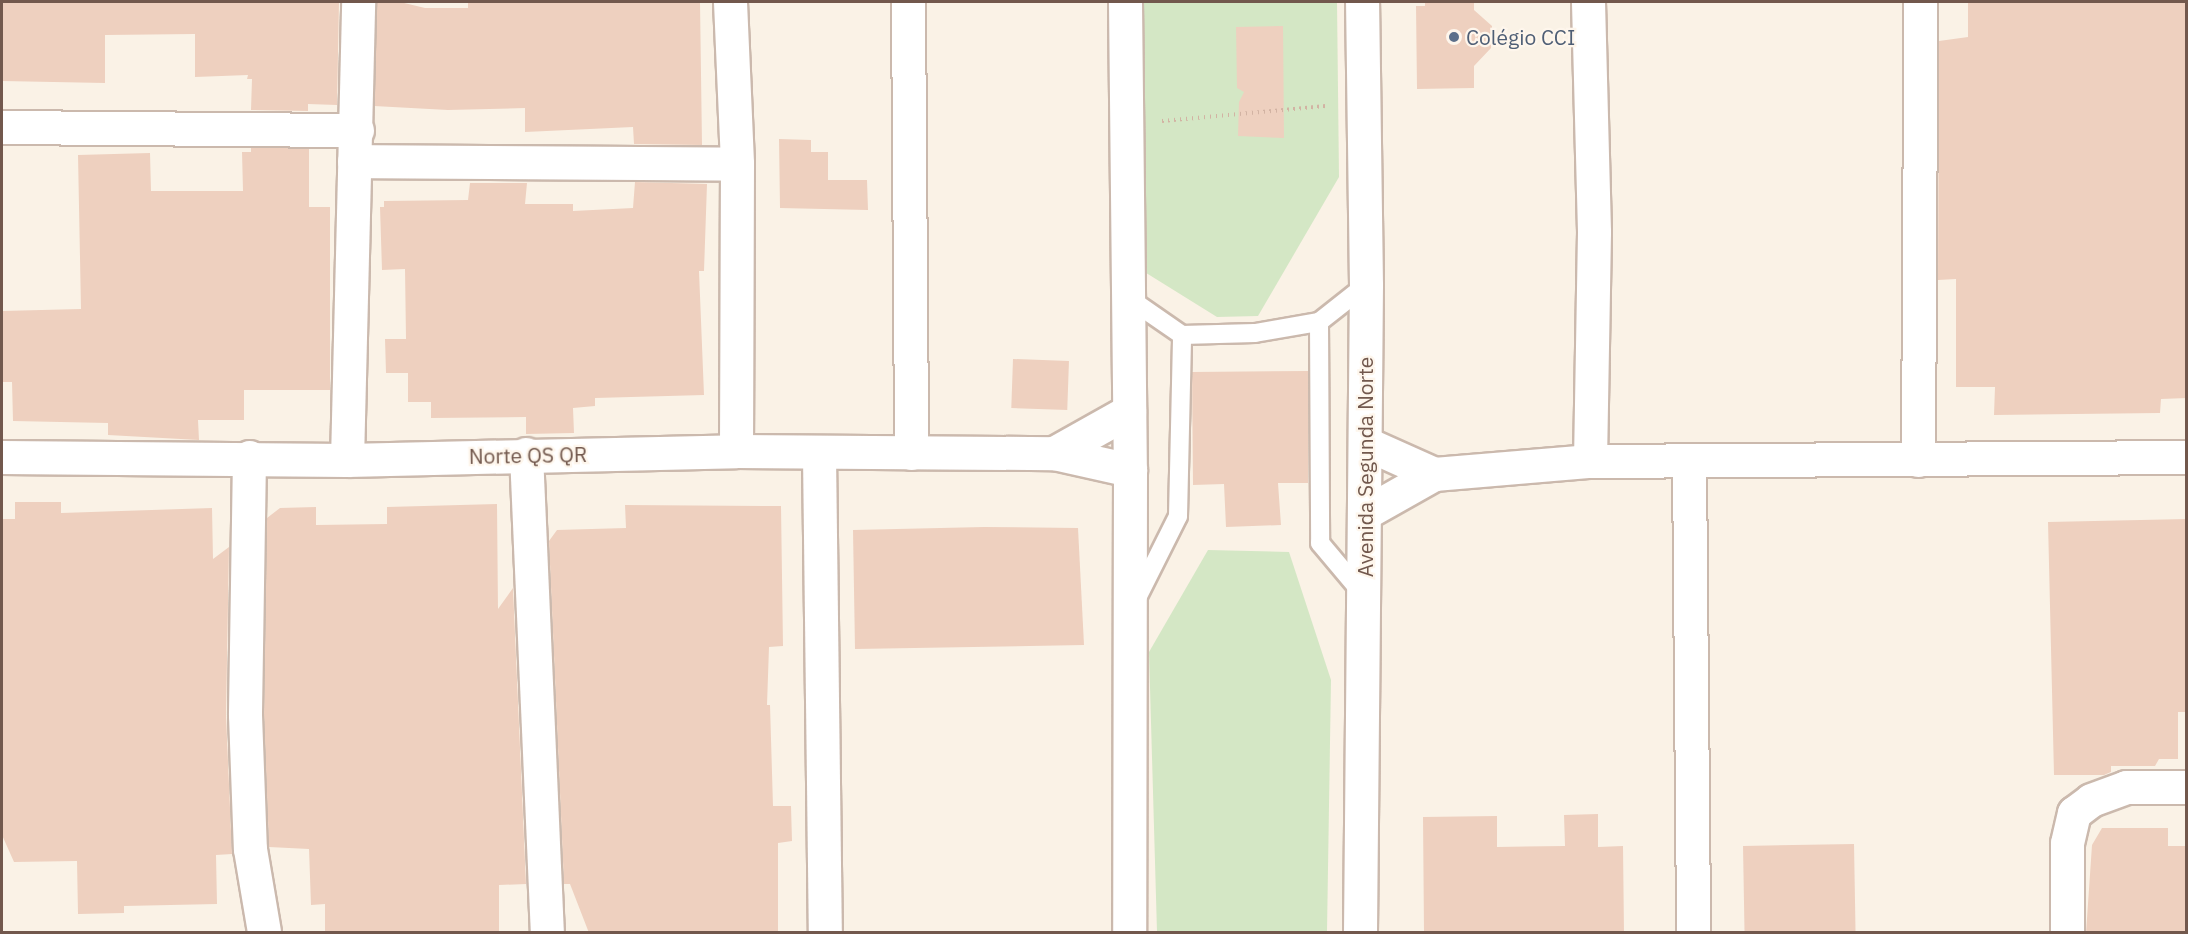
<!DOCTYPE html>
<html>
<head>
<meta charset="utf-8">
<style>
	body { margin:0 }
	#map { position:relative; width:2188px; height:934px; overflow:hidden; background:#faf2e6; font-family:"IBM Plex Sans",sans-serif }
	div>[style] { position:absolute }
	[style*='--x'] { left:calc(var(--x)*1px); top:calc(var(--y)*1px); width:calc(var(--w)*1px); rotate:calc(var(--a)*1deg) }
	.green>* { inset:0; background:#d4e7c5 }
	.building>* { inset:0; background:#eed0bf; transform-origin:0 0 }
	.path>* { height:4px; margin-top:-2px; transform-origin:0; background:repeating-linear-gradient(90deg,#d2b3a3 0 1.5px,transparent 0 6px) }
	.roads { filter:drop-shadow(2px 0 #cbb9ad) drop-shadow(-2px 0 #cbb9ad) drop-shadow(0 2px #cbb9ad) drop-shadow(0 -2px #cbb9ad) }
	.service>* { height:18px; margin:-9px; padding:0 9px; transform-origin:9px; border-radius:9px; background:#fff }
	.minor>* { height:33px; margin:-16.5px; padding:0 16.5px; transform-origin:16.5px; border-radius:16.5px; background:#fff }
	.tertiary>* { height:33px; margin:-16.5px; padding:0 16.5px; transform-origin:16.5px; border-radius:16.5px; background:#fff }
	.secondary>* { height:33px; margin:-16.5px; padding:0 16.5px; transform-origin:16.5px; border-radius:16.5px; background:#fff }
	.dots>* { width:16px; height:16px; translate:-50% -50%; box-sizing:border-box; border:3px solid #fef6ec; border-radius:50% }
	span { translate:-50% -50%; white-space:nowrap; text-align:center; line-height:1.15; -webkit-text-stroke:4.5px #fef6ec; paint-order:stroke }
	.service-label { font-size:21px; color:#4e5e75 }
	.left { translate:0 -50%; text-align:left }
	.street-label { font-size:21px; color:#72584d }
	.frame { position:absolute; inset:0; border:3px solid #72584d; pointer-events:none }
</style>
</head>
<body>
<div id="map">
	<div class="green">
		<div style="clip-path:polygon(1143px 2px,1337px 2px,1339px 177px,1258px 316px,1217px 317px,1143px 271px)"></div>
		<div style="clip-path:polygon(1208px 550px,1289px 552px,1331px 680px,1327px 932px,1157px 932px,1149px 652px)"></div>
	</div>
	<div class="building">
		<div style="clip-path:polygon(2px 2px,339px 2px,337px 105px,308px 104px,308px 111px,251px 110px,252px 79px,247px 79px,248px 75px,195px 77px,195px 34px,105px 35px,105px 83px,2px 81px)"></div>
		<div style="clip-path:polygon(377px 2px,400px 2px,425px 8px,468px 8px,468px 2px,700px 2px,702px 145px,634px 144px,633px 127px,525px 132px,525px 108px,448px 110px,374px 106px)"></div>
		<div style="clip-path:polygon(1425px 2px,1474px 2px,1474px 10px,1492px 26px,1491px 48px,1474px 66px,1474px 88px,1417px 89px,1416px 6px,1425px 6px)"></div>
		<div style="clip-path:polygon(1968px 2px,2187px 2px,2187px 398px,2161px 399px,2160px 413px,1994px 415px,1995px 387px,1956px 387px,1956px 279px,1938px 280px,1939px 41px,1968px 37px)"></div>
		<div style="clip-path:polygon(1283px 26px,1284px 138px,1238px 136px,1239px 102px,1244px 92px,1237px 88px,1236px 27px)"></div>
		<div style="clip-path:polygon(779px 139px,811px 140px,811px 152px,828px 152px,828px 180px,867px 180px,868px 210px,780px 208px)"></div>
		<div style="clip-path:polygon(251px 148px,309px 148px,309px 207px,330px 207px,330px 390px,244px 390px,244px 420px,198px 420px,199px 440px,108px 435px,108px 423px,13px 421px,12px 382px,2px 382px,2px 311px,81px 309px,78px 155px,150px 153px,151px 191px,243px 191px,242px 152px,251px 152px)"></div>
		<div style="clip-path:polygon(635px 182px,707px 184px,704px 271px,699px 271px,704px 395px,595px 398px,595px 406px,573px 408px,574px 433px,526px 434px,526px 417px,431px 418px,431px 402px,408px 402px,408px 373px,386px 373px,385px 339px,406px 339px,405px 269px,382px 270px,380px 207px,384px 207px,384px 201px,468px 200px,470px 183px,527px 183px,525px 204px,573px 204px,573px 211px,633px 208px)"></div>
		<div style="left:1013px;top:359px;width:56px;height:49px;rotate:2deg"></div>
		<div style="clip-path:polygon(1308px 371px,1308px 483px,1278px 483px,1281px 525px,1226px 527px,1224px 484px,1193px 485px,1192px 372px)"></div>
		<div style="clip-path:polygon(15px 502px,61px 502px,61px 513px,212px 508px,213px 559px,229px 547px,226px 715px,232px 854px,216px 855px,217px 904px,124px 906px,124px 913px,78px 914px,77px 861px,14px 862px,2px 835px,2px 519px,15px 519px)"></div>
		<div style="clip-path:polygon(497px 504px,498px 609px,513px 588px,526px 884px,499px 885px,499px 933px,325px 933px,325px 904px,311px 905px,309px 849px,269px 847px,264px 715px,267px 518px,280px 508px,316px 507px,316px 525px,387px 524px,387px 507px)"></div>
		<div style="clip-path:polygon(625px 505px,781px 506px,783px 646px,769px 647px,767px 705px,770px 705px,773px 806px,791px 806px,792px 841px,778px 843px,778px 933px,589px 933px,570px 884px,564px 884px,549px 541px,557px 530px,626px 528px)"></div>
		<div style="clip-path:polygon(2187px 519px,2187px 712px,2178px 712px,2178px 759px,2159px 759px,2155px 766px,2111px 766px,2111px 772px,2104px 775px,2054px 775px,2048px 522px)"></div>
		<div style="clip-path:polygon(984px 527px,1078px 528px,1084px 645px,855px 649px,853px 530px)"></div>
		<div style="clip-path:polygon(1598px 814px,1598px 847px,1623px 846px,1624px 933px,1424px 933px,1423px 817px,1497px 816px,1497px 847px,1565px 846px,1564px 815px)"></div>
		<div style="clip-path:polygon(2102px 828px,2168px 828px,2168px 846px,2187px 846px,2187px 933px,2086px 933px,2092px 845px)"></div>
		<div style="left:1854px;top:844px;width:89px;height:111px;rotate:89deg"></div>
	</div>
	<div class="path">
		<div style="--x:1162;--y:121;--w:167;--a:-5.2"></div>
	</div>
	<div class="roads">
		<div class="service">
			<div style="--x:1127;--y:297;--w:67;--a:34.6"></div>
			<div style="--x:1182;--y:335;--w:73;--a:-1.6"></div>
			<div style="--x:1255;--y:333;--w:65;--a:-9.8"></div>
			<div style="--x:1319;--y:322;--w:60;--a:-38.2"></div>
			<div style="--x:1319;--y:322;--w:221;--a:89.7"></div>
			<div style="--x:1320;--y:543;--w:65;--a:50"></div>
			<div style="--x:1135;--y:602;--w:96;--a:-63.4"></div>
			<div style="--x:1178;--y:516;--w:181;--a:-88.7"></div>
		</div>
		<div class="minor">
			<div style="--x:730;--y:2;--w:162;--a:87.5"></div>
			<div style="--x:737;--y:164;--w:287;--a:90.2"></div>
			<div style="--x:908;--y:2;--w:451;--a:89.6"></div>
			<div style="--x:1588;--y:2;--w:230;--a:88.5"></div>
			<div style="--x:1594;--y:232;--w:229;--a:91"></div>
			<div style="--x:2;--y:127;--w:355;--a:0.5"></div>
			<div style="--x:354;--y:161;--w:383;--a:0.4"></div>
			<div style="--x:1054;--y:453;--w:86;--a:-29.2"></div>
			<div style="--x:526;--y:454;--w:478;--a:87.5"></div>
			<div style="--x:819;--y:454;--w:478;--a:89.3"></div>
			<div style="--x:2;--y:457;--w:345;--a:0.5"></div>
			<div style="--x:347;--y:460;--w:389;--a:-1.3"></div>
			<div style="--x:736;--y:451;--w:318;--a:0.4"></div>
			<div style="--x:1054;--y:453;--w:78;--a:12.6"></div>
			<div style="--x:249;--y:457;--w:258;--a:90.9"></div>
			<div style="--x:245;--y:715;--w:134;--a:87.9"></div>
			<div style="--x:250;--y:849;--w:84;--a:80.4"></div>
			<div style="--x:347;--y:460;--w:458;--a:-88.6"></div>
			<div style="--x:1918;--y:460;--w:458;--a:-89.7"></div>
			<div style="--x:1689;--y:461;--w:471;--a:89.5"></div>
			<div style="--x:2067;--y:932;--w:89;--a:-90"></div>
			<div style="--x:2067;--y:843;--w:31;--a:-77"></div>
			<div style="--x:2074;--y:813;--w:21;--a:-37"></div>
			<div style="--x:2091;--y:800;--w:37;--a:-20"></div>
			<div style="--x:2126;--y:787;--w:60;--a:0"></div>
		</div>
		<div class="tertiary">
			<div style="--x:1365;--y:443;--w:76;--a:24.2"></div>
			<div style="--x:1365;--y:513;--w:79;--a:-29.5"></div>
			<div style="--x:1434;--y:474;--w:157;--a:-4.8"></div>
			<div style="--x:1590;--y:461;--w:596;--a:-0.38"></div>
		</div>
		<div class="secondary">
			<div style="--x:1125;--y:2;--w:468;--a:89.4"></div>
			<div style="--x:1130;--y:470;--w:462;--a:90.1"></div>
			<div style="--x:1360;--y:932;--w:647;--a:-89.47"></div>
			<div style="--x:1366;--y:285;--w:283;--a:-90.8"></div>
		</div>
	</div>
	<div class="dots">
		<div style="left:1454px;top:37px;background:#5c6f8a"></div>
	</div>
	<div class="service-label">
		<span class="left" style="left:1466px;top:37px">Colégio CCI</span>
	</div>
	<div class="street-label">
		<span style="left:528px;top:455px;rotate:-1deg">Norte QS QR</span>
		<span style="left:1365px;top:467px;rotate:-90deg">Avenida Segunda Norte</span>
	</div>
	<div class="frame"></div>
</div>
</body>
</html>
